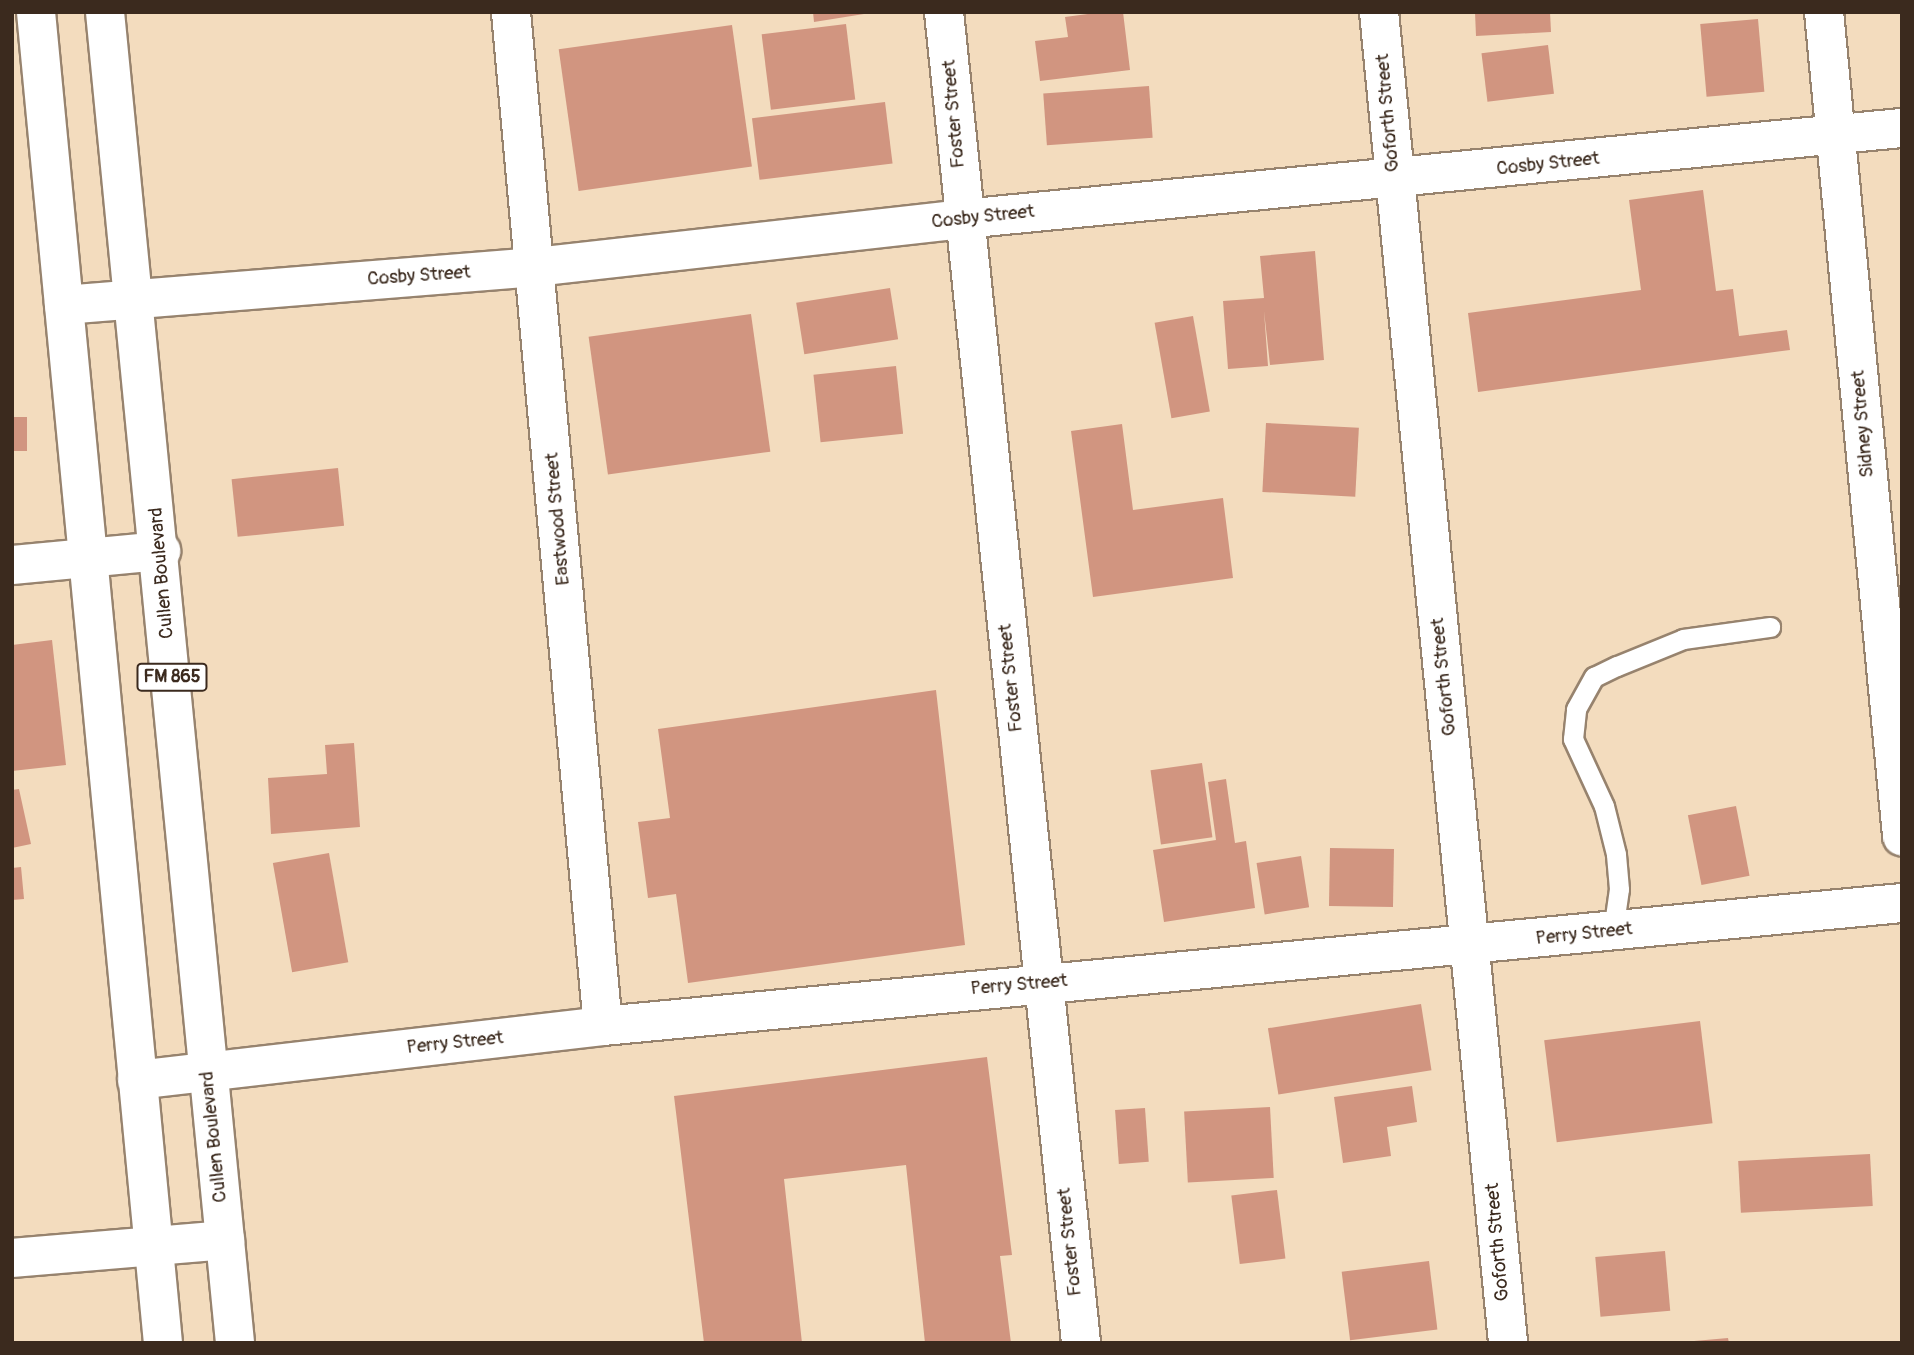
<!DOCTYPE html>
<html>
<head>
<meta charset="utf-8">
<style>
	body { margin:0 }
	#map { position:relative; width:1914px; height:1355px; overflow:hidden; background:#f3dcbe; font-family:Pangolin,sans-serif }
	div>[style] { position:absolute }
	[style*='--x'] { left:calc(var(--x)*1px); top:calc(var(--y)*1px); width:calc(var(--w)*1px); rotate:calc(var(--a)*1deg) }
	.building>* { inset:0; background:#d19580; transform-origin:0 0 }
	.roads { filter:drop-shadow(2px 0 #97836e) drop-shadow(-2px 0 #97836e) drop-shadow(0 2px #97836e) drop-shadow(0 -2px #97836e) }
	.lane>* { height:19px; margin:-9.5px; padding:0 9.5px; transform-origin:9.5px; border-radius:9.5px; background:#fff }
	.street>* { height:38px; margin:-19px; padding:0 19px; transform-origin:19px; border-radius:19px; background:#fff }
	.primary>* { height:38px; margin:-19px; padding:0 19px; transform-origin:19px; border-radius:19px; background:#fff }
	span { translate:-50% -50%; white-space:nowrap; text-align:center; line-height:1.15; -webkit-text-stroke:5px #fff; paint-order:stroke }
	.shield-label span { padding:2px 5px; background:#fff; border:2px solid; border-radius:5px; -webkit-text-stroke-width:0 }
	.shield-label { font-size:18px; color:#3b2a1e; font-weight:700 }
	.street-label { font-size:19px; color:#3b2a1e }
	.frame { position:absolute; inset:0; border:14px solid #3b2a1e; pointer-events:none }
</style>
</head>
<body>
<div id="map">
	<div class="building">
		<div style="clip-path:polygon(813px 12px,864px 12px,864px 14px,814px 22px)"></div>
		<div style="clip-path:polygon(1103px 12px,1123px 12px,1130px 70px,1040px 81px,1035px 41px,1068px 37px,1065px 17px)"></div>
		<div style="clip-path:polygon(1475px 12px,1550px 12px,1551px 32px,1476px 36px)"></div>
		<div style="left:1758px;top:19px;width:73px;height:58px;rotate:85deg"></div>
		<div style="left:846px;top:24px;width:76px;height:85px;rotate:83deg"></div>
		<div style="left:732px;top:25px;width:143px;height:175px;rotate:82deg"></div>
		<div style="left:1548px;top:45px;width:49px;height:67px;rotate:83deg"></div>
		<div style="left:1149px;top:86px;width:52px;height:106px;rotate:86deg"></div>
		<div style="left:885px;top:102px;width:62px;height:134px;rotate:83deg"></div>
		<div style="clip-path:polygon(1703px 190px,1716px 291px,1733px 289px,1739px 336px,1787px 330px,1790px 350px,1478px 392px,1468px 313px,1641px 290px,1629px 200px)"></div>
		<div style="clip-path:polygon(1315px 251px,1324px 360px,1270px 365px,1264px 311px,1268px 366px,1228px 369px,1223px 301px,1264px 298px,1260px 256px)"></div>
		<div style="left:890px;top:288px;width:52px;height:95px;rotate:81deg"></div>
		<div style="left:751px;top:314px;width:139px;height:164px;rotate:82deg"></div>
		<div style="left:1193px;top:316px;width:97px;height:39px;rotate:80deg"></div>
		<div style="left:896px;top:366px;width:68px;height:83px;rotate:84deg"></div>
		<div style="left:27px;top:417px;width:34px;height:15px;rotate:90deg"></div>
		<div style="left:1266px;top:423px;width:93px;height:69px;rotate:3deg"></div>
		<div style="clip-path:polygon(1122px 424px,1133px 510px,1223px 498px,1233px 578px,1093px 597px,1071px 431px)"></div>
		<div style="left:338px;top:468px;width:58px;height:107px;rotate:84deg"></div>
		<div style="clip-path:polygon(52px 640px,66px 765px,12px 771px,12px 645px)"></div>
		<div style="clip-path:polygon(936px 690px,965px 945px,688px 983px,676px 894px,648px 898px,638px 822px,670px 818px,658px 729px)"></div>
		<div style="clip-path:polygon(354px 743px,360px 827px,271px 834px,268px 778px,327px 774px,325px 745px)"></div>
		<div style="left:1202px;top:763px;width:75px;height:52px;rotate:82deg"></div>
		<div style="clip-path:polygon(1226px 779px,1235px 843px,1246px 841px,1255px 908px,1164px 922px,1153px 850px,1216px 840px,1208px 782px)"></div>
		<div style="clip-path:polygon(19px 789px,31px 844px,12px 848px,12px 790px)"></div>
		<div style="left:1736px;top:806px;width:71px;height:49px;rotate:79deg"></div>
		<div style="left:1330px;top:848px;width:64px;height:58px;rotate:1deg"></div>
		<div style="left:329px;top:853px;width:111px;height:57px;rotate:80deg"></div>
		<div style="left:1301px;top:856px;width:52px;height:45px;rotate:81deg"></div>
		<div style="clip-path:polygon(21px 867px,24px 899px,12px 900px,12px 868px)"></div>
		<div style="left:1421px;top:1004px;width:67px;height:155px;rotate:81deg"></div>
		<div style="left:1700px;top:1021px;width:103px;height:157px;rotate:83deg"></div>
		<div style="clip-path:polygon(987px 1057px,1012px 1255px,1000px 1256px,1011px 1343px,925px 1343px,906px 1165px,784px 1179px,802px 1343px,704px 1343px,674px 1096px)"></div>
		<div style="clip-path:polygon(1412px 1086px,1417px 1122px,1387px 1127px,1391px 1156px,1343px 1163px,1334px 1097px)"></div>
		<div style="left:1270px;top:1107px;width:71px;height:86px;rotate:87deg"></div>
		<div style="left:1145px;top:1108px;width:54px;height:30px;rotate:86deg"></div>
		<div style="left:1870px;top:1154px;width:52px;height:132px;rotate:87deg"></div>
		<div style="left:1277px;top:1190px;width:69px;height:46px;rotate:83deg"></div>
		<div style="left:1665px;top:1251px;width:60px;height:70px;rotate:85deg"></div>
		<div style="left:1429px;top:1261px;width:69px;height:88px;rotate:83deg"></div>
		<div style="clip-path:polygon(1728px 1338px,1729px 1343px,1694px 1343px,1694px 1341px)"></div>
	</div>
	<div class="roads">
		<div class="lane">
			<div style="--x:1613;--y:931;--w:42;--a:-81.9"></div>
			<div style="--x:1619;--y:889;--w:35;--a:-95"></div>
			<div style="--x:1616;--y:854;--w:49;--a:-104"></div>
			<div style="--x:1604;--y:806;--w:74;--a:-114.8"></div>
			<div style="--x:1573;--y:739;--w:30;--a:-84"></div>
			<div style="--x:1576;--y:709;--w:37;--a:-61"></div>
			<div style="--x:1594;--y:677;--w:25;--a:-26"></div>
			<div style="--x:1617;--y:666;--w:71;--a:-22.2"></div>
			<div style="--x:1683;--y:639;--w:88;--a:-7.9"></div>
		</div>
		<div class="street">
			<div style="--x:511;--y:12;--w:1018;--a:84.82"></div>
			<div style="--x:944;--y:12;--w:1338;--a:84.12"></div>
			<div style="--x:1379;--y:12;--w:1337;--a:84.46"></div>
			<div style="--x:1824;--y:12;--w:828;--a:84.59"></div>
			<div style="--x:64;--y:305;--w:473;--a:-4.6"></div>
			<div style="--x:535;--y:267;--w:431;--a:-6.4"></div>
			<div style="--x:963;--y:219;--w:943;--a:-5.54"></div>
			<div style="--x:12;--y:565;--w:150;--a:-5.4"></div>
			<div style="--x:137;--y:1080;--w:469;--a:-6.6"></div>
			<div style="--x:603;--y:1026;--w:1305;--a:-5.41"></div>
			<div style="--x:12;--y:1258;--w:214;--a:-4.8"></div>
		</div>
		<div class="primary">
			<div style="--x:36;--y:12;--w:1337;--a:84.55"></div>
			<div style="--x:105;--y:12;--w:1337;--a:84.42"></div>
		</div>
	</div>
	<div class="shield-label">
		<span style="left:172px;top:677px">FM 865</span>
	</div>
	<div class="street-label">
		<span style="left:1388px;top:113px;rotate:-95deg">Goforth Street</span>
		<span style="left:954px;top:114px;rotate:-95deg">Foster Street</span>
		<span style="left:1548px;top:164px;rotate:-6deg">Cosby Street</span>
		<span style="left:983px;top:217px;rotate:-6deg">Cosby Street</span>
		<span style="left:419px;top:276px;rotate:-4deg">Cosby Street</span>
		<span style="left:1863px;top:424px;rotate:-95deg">Sidney Street</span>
		<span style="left:558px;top:519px;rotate:-95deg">Eastwood Street</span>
		<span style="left:162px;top:573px;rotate:-95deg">Cullen Boulevard</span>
		<span style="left:1444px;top:677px;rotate:-96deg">Goforth Street</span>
		<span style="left:1011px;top:678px;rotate:-96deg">Foster Street</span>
		<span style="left:1584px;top:934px;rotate:-6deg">Perry Street</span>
		<span style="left:1019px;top:985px;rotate:-5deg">Perry Street</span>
		<span style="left:455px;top:1043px;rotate:-6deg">Perry Street</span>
		<span style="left:214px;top:1137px;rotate:-96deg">Cullen Boulevard</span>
		<span style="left:1070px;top:1242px;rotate:-96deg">Foster Street</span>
		<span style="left:1498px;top:1242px;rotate:-95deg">Goforth Street</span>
	</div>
	<div class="frame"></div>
</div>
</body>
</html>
